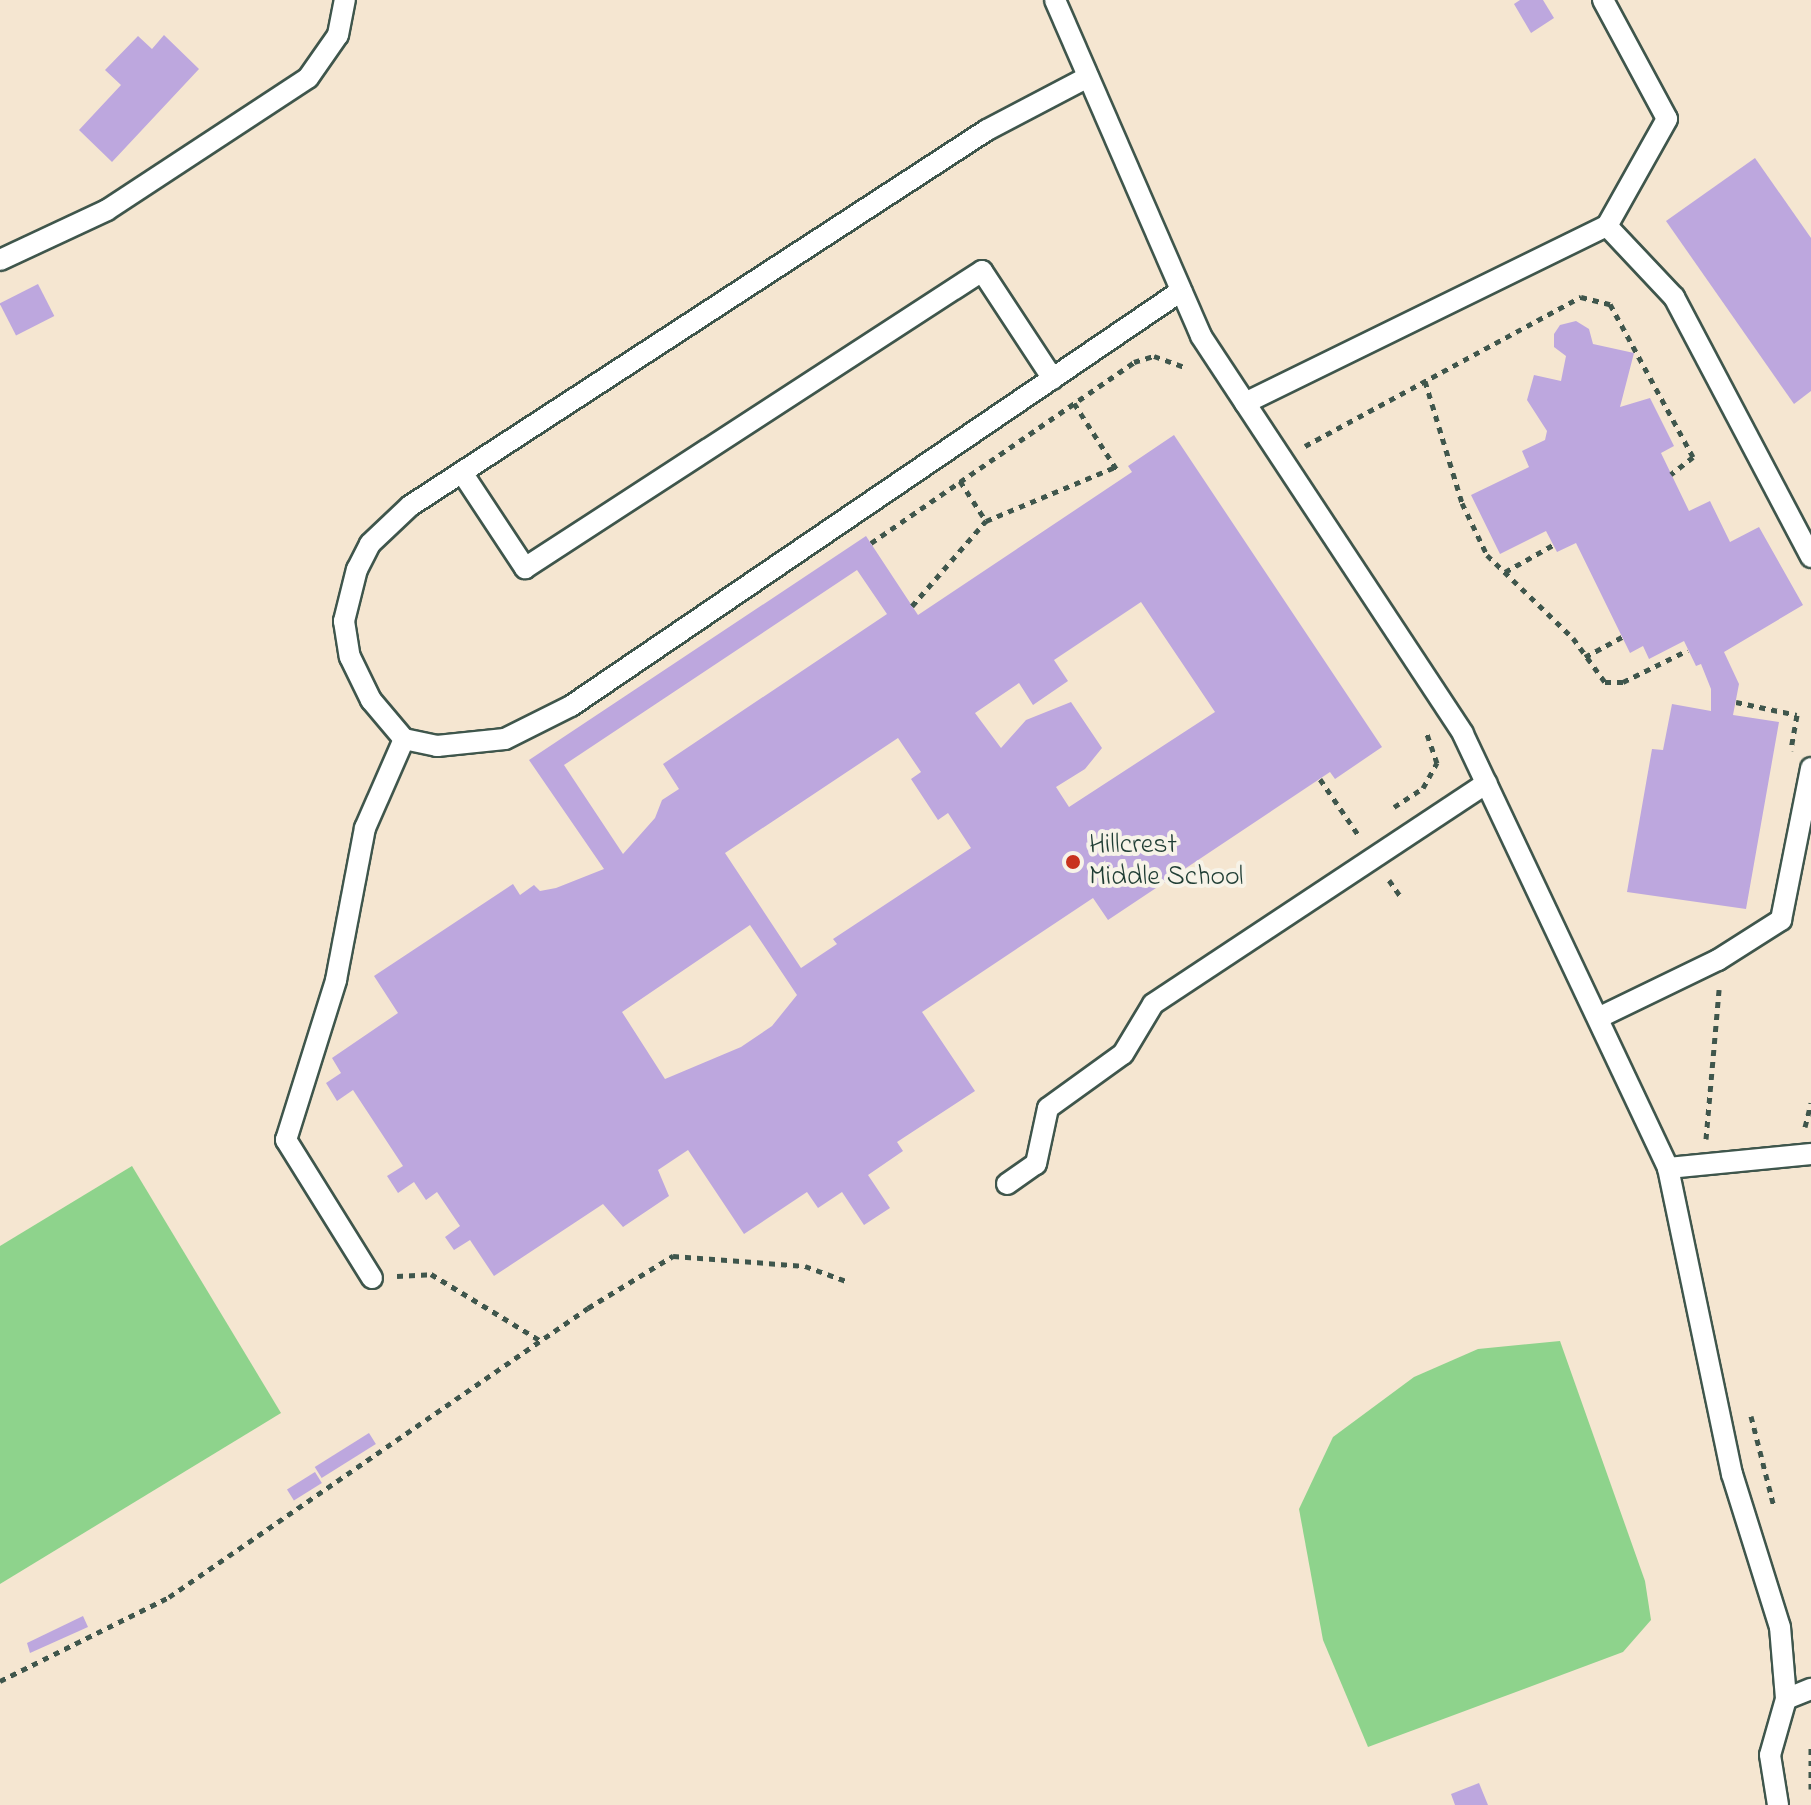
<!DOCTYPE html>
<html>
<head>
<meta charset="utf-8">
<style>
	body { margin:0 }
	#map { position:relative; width:1811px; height:1805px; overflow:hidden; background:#f5e6d1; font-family:"Indie Flower",sans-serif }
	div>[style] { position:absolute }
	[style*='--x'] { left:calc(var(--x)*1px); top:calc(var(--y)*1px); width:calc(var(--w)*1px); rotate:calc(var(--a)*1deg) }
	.green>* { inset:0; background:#8ed38c }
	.building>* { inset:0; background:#bda7de; transform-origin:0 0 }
	.path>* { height:5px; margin-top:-2.5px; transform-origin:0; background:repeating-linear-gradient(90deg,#3f564c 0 6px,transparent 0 12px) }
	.roads { filter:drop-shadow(2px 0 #3f564c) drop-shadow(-2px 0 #3f564c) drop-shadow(0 2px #3f564c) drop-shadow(0 -2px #3f564c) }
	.service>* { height:20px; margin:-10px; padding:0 10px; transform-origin:10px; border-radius:10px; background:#fff }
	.dots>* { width:22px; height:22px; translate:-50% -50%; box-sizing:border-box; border:4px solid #f7f3e8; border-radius:50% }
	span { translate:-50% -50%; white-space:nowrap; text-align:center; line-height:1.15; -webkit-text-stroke:8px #f7f3e8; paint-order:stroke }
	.poi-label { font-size:28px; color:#1f3d34 }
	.left { translate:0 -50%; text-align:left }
</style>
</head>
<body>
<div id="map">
	<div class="green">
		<div style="clip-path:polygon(132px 1166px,281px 1413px,0 1584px,0 1246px)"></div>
		<div style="clip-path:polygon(1560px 1341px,1645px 1581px,1651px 1620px,1623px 1652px,1368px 1747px,1323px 1640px,1299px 1509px,1333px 1437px,1414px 1377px,1478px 1349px)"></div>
	</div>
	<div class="building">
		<div style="clip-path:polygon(1520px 0,1543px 0,1554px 18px,1531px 33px,1514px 4px)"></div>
		<div style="clip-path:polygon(164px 35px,199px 69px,112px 162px,79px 130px,121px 85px,105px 70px,138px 36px,152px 49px)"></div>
		<div style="clip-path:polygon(1755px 158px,1811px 238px,1811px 391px,1794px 404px,1666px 221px)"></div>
		<div style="left:38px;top:284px;width:36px;height:43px;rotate:63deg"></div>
		<div style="clip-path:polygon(1576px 321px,1589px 329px,1593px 344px,1634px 353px,1620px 407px,1650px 398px,1674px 446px,1661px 453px,1689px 511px,1710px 501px,1730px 542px,1759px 527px,1803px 605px,1724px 652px,1739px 684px,1733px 715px,1779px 722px,1746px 909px,1627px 892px,1652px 749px,1663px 750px,1672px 704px,1711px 711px,1711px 689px,1701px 664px,1696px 666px,1684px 641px,1649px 659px,1643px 646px,1630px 653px,1576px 543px,1557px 552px,1546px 531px,1500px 554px,1471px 495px,1529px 467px,1522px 451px,1545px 440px,1547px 431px,1527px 400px,1534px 375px,1561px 381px,1566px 356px,1554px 347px,1554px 334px,1560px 325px)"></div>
		<div style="clip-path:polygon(evenodd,1174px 435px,1382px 747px,1335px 779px,1330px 772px,1108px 920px,1093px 898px,922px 1012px,975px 1091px,897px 1142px,903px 1151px,868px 1175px,890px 1208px,864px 1225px,842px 1192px,818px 1208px,807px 1192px,744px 1234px,688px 1150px,658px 1170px,669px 1196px,623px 1227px,603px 1204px,494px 1276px,470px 1240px,454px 1250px,445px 1237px,460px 1226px,437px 1192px,426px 1200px,414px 1182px,398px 1193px,387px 1176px,403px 1166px,353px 1090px,337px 1101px,326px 1083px,341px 1073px,332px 1058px,398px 1013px,374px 976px,513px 884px,520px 895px,534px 885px,540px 891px,556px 888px,604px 869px,529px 760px,866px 536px,918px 615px,1132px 472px,1128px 466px,1174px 435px,857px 570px,887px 614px,663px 764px,679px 789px,662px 800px,655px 818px,623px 854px,564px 765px,857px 570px,1174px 435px,1141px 602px,1215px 712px,1069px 807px,1056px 787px,1085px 769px,1102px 748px,1071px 702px,1026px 720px,1001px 748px,975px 713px,1019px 683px,1033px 705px,1068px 681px,1054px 660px,1141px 602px,1174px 435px,898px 738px,921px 772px,911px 779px,938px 820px,948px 813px,971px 848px,833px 939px,837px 944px,801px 968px,725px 853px,898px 738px,1174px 435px,750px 925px,797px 995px,772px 1026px,741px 1047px,665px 1079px,622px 1012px,750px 925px)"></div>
		<div style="left:369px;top:1433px;width:13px;height:64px;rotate:58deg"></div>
		<div style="left:315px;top:1472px;width:13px;height:33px;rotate:58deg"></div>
		<div style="clip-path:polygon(83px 1616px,88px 1627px,30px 1653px,27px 1643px)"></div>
		<div style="clip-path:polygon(1479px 1783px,1488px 1805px,1455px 1805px,1451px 1794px)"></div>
	</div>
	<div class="path">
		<div style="--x:1425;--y:381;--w:127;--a:73.1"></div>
		<div style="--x:1462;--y:503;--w:58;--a:64.3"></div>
		<div style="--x:1487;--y:555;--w:120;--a:44"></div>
		<div style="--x:1573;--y:638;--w:54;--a:54"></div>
		<div style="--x:1605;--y:682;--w:18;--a:0"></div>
		<div style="--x:1623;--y:682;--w:72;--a:-26.2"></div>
		<div style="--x:1074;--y:403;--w:83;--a:57.3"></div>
		<div style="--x:1305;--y:446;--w:314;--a:-28.4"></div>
		<div style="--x:1581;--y:297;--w:30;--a:14"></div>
		<div style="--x:1610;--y:304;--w:174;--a:61.5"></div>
		<div style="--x:1693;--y:457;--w:28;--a:142"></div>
		<div style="--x:960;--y:481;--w:48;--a:57"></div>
		<div style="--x:871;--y:543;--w:319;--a:-34.5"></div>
		<div style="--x:1134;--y:362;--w:21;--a:-17"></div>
		<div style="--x:1154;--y:356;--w:35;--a:20"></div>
		<div style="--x:1505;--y:572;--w:55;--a:-29.4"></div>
		<div style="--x:912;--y:606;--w:113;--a:-49"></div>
		<div style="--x:986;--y:521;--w:140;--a:-22.7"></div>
		<div style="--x:1585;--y:657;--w:42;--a:-28.4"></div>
		<div style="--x:1736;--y:702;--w:62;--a:12"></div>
		<div style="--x:1797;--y:715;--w:36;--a:100"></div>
		<div style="--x:1320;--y:779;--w:69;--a:55.6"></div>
		<div style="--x:1394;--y:807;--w:35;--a:-33"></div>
		<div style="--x:1423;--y:788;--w:29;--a:-61"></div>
		<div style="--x:1437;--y:763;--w:34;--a:-109"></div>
		<div style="--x:1389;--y:880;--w:19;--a:55"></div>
		<div style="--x:1805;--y:1127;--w:25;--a:-76"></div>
		<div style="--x:1706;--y:1139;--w:150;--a:-85"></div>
		<div style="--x:397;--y:1276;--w:34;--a:-3"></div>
		<div style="--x:431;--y:1274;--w:129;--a:31.3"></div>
		<div style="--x:1751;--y:1416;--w:94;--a:75.8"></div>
		<div style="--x:0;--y:1681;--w:189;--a:-26.4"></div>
		<div style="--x:169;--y:1597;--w:509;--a:-34.6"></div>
		<div style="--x:588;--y:1308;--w:100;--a:-31.5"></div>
		<div style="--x:673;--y:1256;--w:132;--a:4.3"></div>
		<div style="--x:805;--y:1266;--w:47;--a:20"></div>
		<div style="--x:1811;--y:1748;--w:41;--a:90"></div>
	</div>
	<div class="roads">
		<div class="service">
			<div style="--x:1055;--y:0;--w:366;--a:66.5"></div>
			<div style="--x:1201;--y:336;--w:476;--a:56.6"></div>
			<div style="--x:1463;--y:734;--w:480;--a:64.7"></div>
			<div style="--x:1668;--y:1168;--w:313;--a:78.2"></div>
			<div style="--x:1732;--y:1474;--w:160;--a:72.6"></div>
			<div style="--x:1780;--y:1627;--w:72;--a:85.2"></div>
			<div style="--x:1786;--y:1699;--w:58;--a:105.9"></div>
			<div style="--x:1770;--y:1755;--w:51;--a:80.9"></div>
			<div style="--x:1603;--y:0;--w:135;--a:61.7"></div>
			<div style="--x:1667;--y:119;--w:123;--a:119.3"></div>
			<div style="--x:1088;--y:77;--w:114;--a:152.3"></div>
			<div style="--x:987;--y:130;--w:689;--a:146.91"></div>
			<div style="--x:410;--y:506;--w:55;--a:136.5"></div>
			<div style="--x:370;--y:544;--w:28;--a:117"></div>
			<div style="--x:357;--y:569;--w:54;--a:104"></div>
			<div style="--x:344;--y:621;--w:36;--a:81"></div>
			<div style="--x:350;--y:657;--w:48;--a:64"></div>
			<div style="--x:371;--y:700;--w:51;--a:49.8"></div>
			<div style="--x:404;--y:739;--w:34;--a:12"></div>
			<div style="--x:437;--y:746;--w:68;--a:-5.9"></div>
			<div style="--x:505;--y:739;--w:74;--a:-26.6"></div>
			<div style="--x:571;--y:706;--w:738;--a:-34.23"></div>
			<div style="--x:0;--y:260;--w:118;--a:-25"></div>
			<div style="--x:107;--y:210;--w:240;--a:-33.3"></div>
			<div style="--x:308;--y:78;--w:52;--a:-55.1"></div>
			<div style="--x:338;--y:35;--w:36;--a:-79"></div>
			<div style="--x:1245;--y:403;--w:403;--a:-26.1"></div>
			<div style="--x:1607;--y:226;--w:98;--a:46.7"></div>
			<div style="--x:1674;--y:297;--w:294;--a:62.2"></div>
			<div style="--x:463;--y:474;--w:113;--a:56.6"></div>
			<div style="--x:525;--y:568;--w:545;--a:-33.02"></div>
			<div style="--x:982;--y:271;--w:129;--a:56.7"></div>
			<div style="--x:1598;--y:1018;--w:133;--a:-25.8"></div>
			<div style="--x:1718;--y:960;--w:75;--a:-32.4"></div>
			<div style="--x:1781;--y:920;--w:155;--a:-78.8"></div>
			<div style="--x:1668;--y:1168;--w:144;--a:-5.6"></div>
			<div style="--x:1007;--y:1184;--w:35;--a:-35"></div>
			<div style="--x:1036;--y:1164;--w:57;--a:-77.9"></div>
			<div style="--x:1048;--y:1108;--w:92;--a:-35.8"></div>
			<div style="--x:1123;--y:1054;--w:58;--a:-59"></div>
			<div style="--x:1153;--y:1004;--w:400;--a:-33.5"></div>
			<div style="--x:372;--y:1278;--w:163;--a:-121.9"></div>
			<div style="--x:286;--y:1140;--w:168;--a:-72.6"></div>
			<div style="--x:336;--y:980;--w:155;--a:-79.2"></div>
			<div style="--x:365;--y:828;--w:97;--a:-66.3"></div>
			<div style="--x:1786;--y:1699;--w:27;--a:-22"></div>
		</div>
	</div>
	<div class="dots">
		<div style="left:1073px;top:862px;background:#c8321e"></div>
	</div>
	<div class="poi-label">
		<span class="left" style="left:1089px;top:862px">Hillcrest<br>Middle School</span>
	</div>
</div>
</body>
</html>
